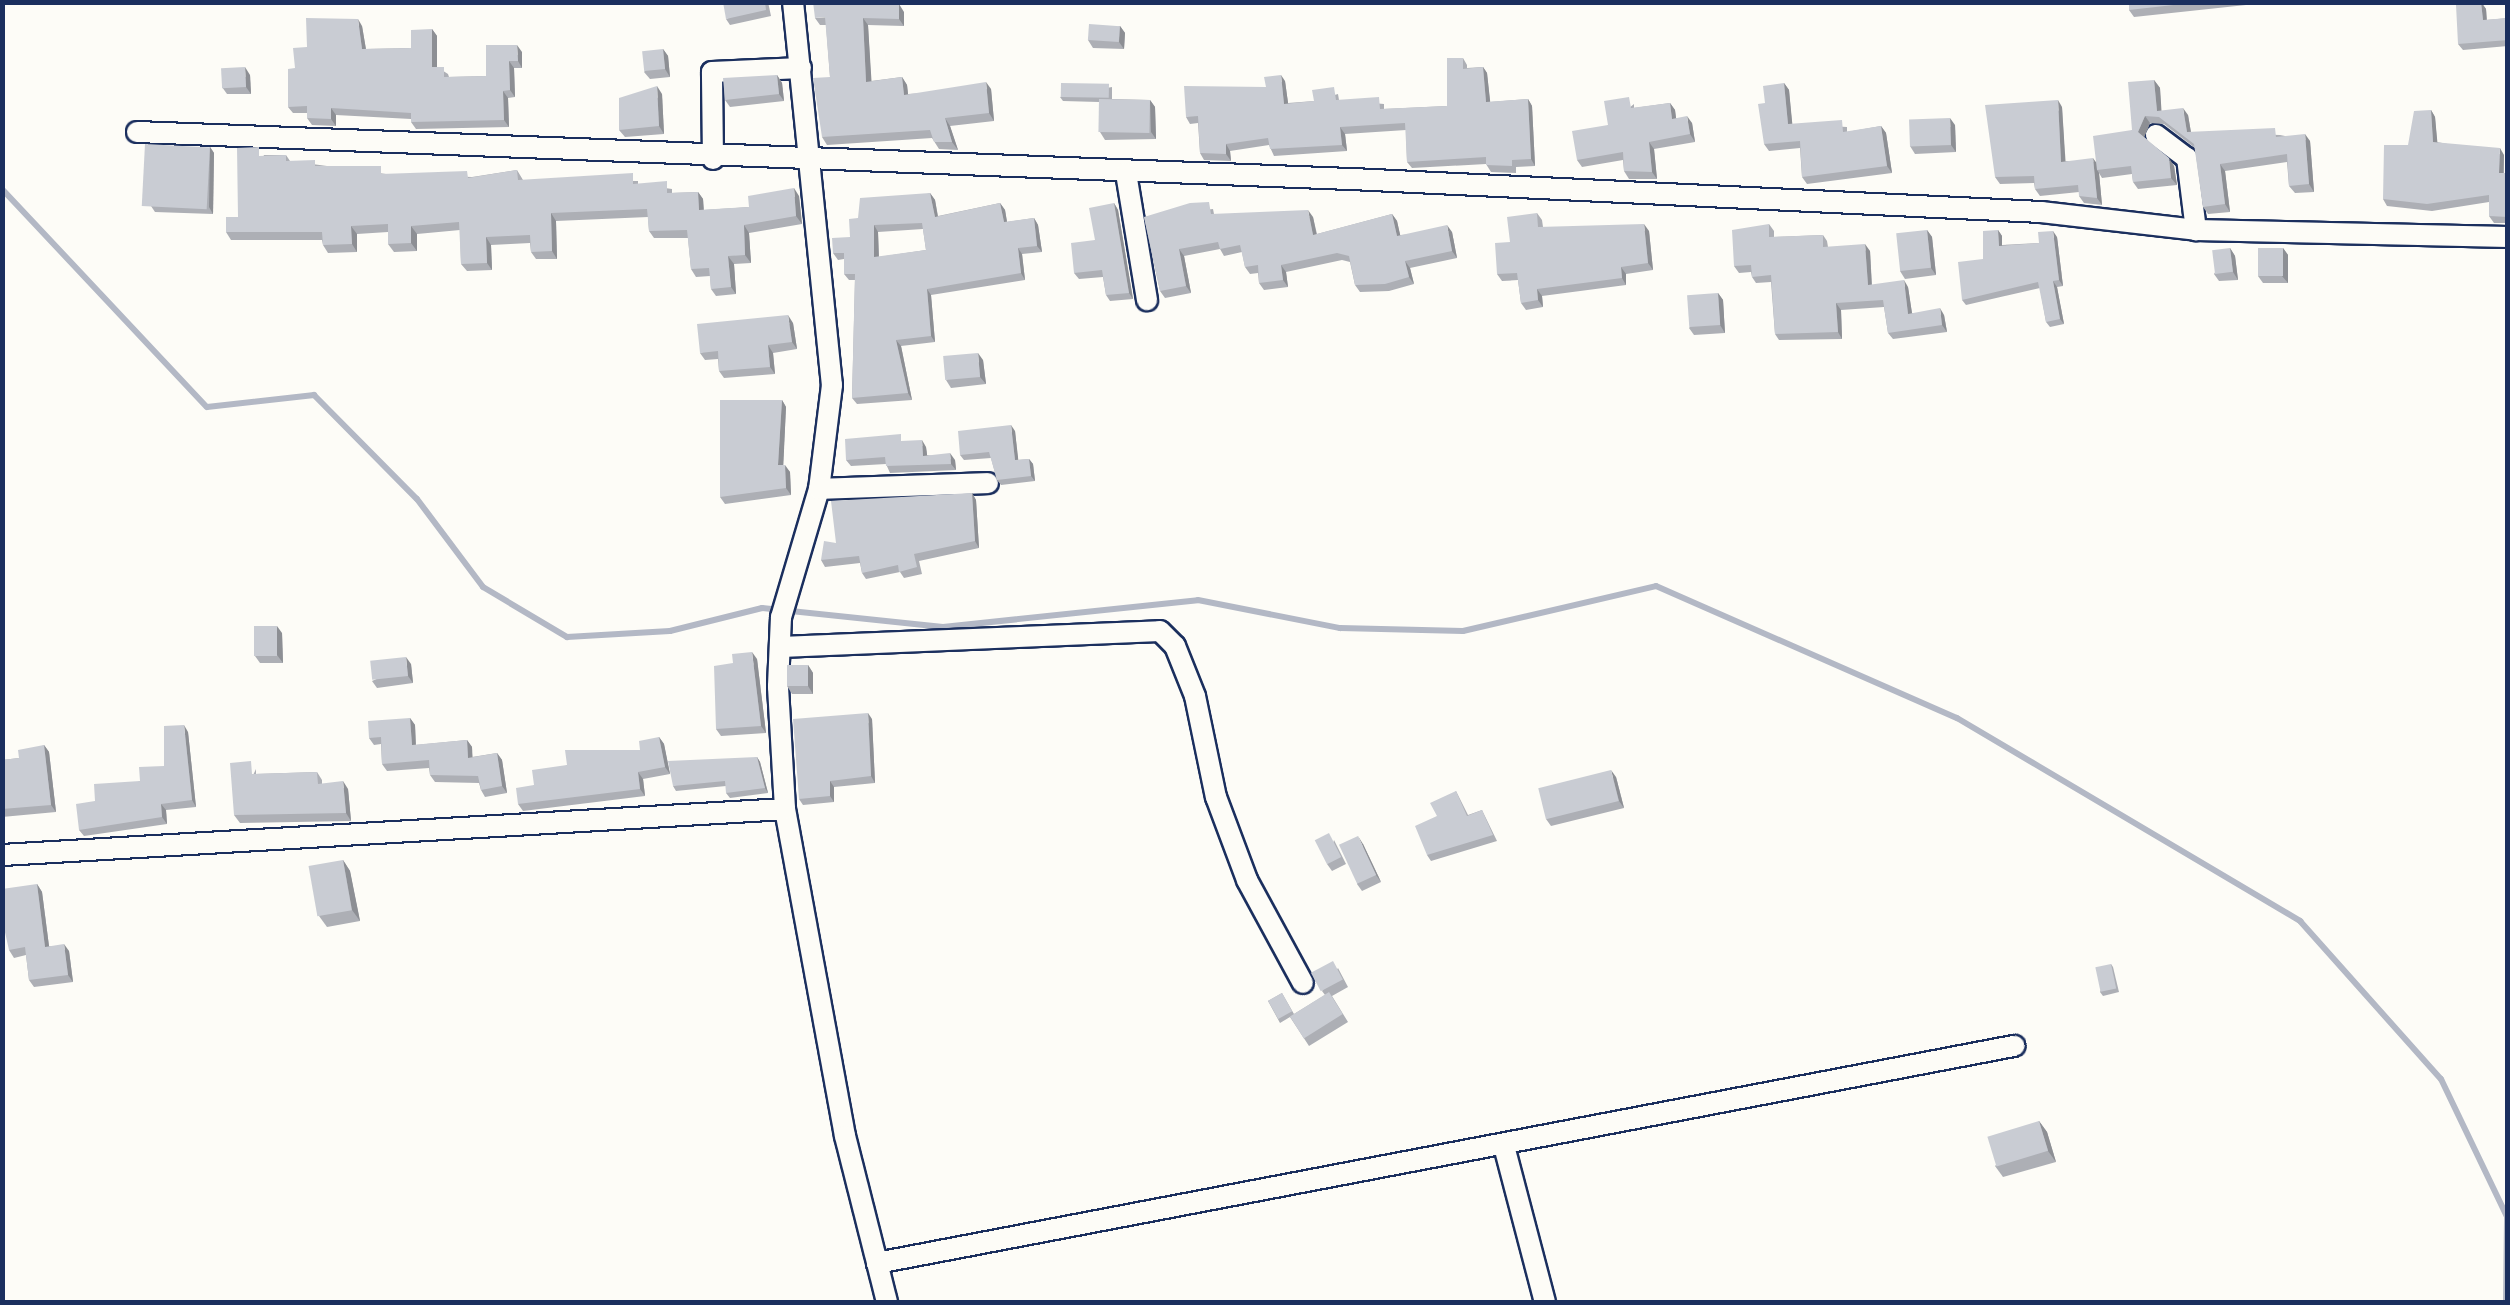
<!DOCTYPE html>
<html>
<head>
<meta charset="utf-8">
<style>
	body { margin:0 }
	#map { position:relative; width:2510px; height:1305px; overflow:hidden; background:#fdfcf7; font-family:"Balsamiq Sans",sans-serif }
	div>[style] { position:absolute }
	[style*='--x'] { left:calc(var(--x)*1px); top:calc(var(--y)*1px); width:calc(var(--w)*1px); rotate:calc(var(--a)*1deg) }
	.stream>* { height:6px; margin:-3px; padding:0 3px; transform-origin:3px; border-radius:3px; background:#b3b8c5 }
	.roads { filter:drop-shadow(2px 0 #1b2f5e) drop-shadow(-2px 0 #1b2f5e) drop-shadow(0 2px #1b2f5e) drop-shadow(0 -2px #1b2f5e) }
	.minor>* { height:20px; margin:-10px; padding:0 10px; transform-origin:10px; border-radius:10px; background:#fdfcf7 }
	.wall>* { inset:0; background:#adafb5; transform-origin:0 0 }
	.shaded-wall>* { inset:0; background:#8d8f94 }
	.building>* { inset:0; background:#c9ccd3; transform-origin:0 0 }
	span { translate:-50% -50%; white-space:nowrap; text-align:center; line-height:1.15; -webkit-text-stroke:10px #fdfcf7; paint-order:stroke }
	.frame { position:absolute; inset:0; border:5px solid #1b2f5e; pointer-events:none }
</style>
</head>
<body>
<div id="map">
	<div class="stream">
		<div style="--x:2;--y:189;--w:299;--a:46.8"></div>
		<div style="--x:207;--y:407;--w:108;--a:-6.4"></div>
		<div style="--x:314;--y:395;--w:146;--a:45.3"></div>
		<div style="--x:417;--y:499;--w:110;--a:53.1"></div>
		<div style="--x:483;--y:587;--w:98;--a:30.8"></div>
		<div style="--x:567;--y:637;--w:103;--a:-3.3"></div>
		<div style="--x:670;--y:631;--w:95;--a:-14"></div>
		<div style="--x:762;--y:608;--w:182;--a:6"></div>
		<div style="--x:943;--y:627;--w:256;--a:-6"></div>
		<div style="--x:1198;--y:600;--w:145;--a:11.2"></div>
		<div style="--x:1340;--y:628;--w:123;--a:1.4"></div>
		<div style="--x:1463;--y:631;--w:198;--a:-13.1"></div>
		<div style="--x:1656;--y:586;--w:329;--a:23.7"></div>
		<div style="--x:1957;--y:718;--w:399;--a:30.6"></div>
		<div style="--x:2300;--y:921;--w:212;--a:48.3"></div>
		<div style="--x:2441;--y:1079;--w:155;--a:64.4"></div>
		<div style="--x:2506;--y:1302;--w:84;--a:-89.3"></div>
	</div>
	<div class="roads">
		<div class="minor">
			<div style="--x:793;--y:2;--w:385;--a:84.2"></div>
			<div style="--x:832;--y:385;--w:105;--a:97.1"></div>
			<div style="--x:819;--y:489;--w:134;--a:106.5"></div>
			<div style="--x:781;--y:617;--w:70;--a:92.5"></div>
			<div style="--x:778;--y:687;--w:122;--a:86.7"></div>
			<div style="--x:785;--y:809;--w:332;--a:79.6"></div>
			<div style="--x:845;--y:1136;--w:171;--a:75.8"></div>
			<div style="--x:137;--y:132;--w:1216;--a:2.22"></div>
			<div style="--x:1352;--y:179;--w:690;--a:2.74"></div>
			<div style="--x:2041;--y:212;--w:156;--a:6.6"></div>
			<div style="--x:2196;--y:230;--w:312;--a:1.3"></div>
			<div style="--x:2156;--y:135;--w:39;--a:37"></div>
			<div style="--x:2187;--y:158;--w:73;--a:82.9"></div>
			<div style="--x:713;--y:159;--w:87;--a:-90.7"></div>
			<div style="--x:712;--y:72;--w:89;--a:-2.6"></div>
			<div style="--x:1126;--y:173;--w:129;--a:80.6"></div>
			<div style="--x:819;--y:489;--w:169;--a:-2"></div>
			<div style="--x:781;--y:647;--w:379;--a:-2.4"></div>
			<div style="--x:1160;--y:631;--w:21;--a:45"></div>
			<div style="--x:1175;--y:646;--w:54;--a:68.2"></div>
			<div style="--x:1195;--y:696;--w:103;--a:78.3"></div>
			<div style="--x:1216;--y:797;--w:89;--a:69.5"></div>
			<div style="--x:1247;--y:880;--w:117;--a:61.5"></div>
			<div style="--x:2;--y:855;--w:784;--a:-3.36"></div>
			<div style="--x:1504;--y:1146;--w:161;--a:75.3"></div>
			<div style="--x:877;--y:1263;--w:1158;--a:-10.81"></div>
		</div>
	</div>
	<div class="wall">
		<div style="clip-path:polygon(768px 2px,771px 16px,730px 25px,726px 19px)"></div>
		<div style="left:2036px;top:2px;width:26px;height:3px"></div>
		<div style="clip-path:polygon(2129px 2px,2246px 2px,2246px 5px,2134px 17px,2129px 10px)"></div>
		<div style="clip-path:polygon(2481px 2px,2486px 9px,2487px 20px,2508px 18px,2508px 46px,2463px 50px,2458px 44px)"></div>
		<div style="clip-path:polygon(904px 12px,904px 26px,868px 25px,871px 81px,902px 77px,907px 85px,908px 94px,991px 89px,994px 121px,950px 126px,958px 150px,939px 149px,932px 138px,827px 145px,822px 137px,830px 77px,826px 25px,820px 25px,815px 18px)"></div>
		<div style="clip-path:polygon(362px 26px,366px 49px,411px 48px,432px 29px,437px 36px,437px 67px,448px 74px,449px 77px,486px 76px,522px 52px,522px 68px,514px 68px,515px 97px,508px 98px,509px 127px,416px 129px,411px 122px,411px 119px,336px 115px,336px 126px,312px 125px,307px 118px,307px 113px,293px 113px,288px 107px,295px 68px,307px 47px)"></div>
		<div style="clip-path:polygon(1120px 26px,1125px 33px,1124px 49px,1093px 48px,1088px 40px)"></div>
		<div style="clip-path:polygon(663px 49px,668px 56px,670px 77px,650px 79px,644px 72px)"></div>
		<div style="clip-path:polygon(1463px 58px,1467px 65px,1467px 68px,1483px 67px,1487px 73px,1490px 102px,1528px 99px,1532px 106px,1535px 166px,1516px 167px,1516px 173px,1491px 172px,1486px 164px,1412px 168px,1407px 162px,1406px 130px,1345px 134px,1347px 151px,1274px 156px,1269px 145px,1230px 151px,1231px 161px,1204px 160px,1200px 153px,1198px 123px,1190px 124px,1186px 117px,1266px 87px,1285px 81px,1288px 103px,1314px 101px,1338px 94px,1339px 100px,1384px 104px,1384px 109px,1447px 106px)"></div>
		<div style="clip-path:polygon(250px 75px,251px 94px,227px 94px,222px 87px)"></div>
		<div style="clip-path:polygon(777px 75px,782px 83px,784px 101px,730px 107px,725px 100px)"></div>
		<div style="clip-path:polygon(2154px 80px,2160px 88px,2161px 111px,2188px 115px,2191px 132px,2280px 135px,2310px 141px,2314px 192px,2295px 193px,2289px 186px,2287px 162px,2225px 171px,2230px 212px,2208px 214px,2203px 207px,2195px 148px,2164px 124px,2150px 123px,2144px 137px,2174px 166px,2177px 185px,2138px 189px,2133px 182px,2132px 174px,2102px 178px,2099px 173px,2102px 205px,2084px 203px,2079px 196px,2079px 192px,2040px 196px,2035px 189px,2034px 183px,2000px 184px,1995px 177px,2062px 107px,2065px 161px,2096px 162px,2132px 130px)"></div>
		<div style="clip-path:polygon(1784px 83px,1789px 90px,1792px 124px,1847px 127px,1847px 132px,1881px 126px,1886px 133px,1892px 173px,1807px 184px,1802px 177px,1800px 148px,1769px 151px,1764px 144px,1765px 103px)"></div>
		<div style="clip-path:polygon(1112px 87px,1112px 99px,1150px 100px,1155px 107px,1156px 139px,1105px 140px,1100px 132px,1099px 102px,1063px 101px,1060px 97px)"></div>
		<div style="clip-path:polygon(662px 94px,664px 134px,625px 137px,619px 130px)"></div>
		<div style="clip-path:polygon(1670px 103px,1675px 110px,1676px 118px,1692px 123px,1695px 142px,1654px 149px,1657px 179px,1629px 179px,1624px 171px,1623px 160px,1582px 167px,1577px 160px,1608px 125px,1634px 104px,1634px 108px)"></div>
		<div style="clip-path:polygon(2431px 110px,2435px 117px,2437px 142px,2504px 155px,2504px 173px,2508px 173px,2508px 223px,2494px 223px,2489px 216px,2489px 202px,2432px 211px,2387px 206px,2383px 199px)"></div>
		<div style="clip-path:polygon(1955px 125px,1956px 152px,1915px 154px,1910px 146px)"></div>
		<div style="clip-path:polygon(210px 147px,214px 153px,213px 214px,155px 212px,151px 206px)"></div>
		<div style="clip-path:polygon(264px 155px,286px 155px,290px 161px,386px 174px,472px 177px,517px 170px,523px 180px,638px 181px,638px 184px,672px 189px,672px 193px,698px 192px,703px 199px,704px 210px,749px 207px,799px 196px,802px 224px,749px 233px,751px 263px,734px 264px,736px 294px,716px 296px,711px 289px,710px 276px,696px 277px,691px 269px,688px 238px,654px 238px,649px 231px,648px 217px,556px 221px,557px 259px,536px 259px,531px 252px,530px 243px,491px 245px,492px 270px,467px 271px,461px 264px,460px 230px,417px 234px,417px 251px,394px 252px,388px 244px,388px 232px,357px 234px,357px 252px,328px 253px,323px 245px,322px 240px,231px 240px,226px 232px,238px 217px)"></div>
		<div style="clip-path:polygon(evenodd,930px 193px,935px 200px,938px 216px,1000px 203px,1005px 210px,1007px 222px,1034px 218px,1038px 225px,1042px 252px,1022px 254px,1025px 280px,931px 295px,935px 342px,901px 346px,912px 400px,857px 404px,852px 398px,855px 280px,849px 280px,844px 274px,844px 259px,838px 260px,833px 253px,850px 237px,858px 218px,930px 193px,923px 229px,926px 250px,879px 257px,878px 232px,923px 229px)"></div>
		<div style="clip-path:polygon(1114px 203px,1118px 210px,1133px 299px,1110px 301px,1106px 295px,1103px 277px,1079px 279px,1074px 273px,1095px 240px)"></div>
		<div style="clip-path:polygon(1213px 209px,1214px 214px,1313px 217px,1317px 234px,1392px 214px,1397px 221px,1400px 235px,1452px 232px,1457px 258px,1410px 268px,1414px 284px,1389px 291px,1360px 292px,1355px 285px,1350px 262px,1342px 260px,1286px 272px,1288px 287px,1264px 290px,1259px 283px,1258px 273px,1250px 274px,1245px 267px,1242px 252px,1224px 256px,1220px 249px,1184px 256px,1191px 293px,1165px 298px,1160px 291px,1144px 217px)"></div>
		<div style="clip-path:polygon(1537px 213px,1542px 220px,1543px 227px,1649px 231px,1653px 270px,1626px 274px,1626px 285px,1542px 296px,1543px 307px,1526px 310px,1521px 303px,1518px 280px,1502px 281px,1497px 274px,1510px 242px)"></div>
		<div style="clip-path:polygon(1769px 224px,1774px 231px,1774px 237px,1823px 235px,1827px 241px,1828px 247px,1870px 251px,1872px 285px,1908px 287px,1912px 313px,1944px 315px,1947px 332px,1893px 339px,1888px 333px,1884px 307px,1841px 310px,1842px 339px,1779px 340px,1775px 334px,1771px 282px,1756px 283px,1752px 277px,1751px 272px,1739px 273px,1734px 266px)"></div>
		<div style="clip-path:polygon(1927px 230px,1932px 237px,1936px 275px,1905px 279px,1900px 271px)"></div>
		<div style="clip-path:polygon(1998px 230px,2002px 236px,2002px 245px,2039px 243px,2057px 237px,2063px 286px,2057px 287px,2064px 324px,2050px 327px,2046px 322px,2040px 288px,1966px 305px,1962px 300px)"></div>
		<div style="clip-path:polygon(2230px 248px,2235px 256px,2238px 280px,2219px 281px,2214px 274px)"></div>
		<div style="clip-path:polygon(2283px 248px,2288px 255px,2288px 283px,2263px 283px,2258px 276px)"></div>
		<div style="clip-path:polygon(1718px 293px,1723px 300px,1725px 333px,1694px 335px,1689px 328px)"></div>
		<div style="clip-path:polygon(793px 323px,797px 349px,773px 353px,775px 374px,724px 378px,719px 371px,718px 359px,705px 360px,700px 353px)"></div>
		<div style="clip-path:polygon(983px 360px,986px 384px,951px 388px,946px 380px)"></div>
		<div style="clip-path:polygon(782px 400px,786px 407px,783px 465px,790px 472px,791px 495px,725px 504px,720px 497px)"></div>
		<div style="clip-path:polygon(1015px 431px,1018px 460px,1029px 459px,1033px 464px,1035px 481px,1001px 485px,997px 480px,991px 458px,964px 460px,960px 455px)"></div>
		<div style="clip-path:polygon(905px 441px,926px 447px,927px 455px,955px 460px,956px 470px,890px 473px,886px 464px,851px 466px,846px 460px)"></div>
		<div style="clip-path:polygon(972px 493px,976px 500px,979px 548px,919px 561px,922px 574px,904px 578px,900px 572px,866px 579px,862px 573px,860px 563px,825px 567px,821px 560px,836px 543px)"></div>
		<div style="clip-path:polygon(282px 633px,283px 663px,260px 663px,255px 656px)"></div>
		<div style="clip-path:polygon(757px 659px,766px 733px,721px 736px,716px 729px)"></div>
		<div style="clip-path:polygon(411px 664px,413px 683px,377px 688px,372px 681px)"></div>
		<div style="clip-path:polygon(808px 665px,813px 673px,813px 694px,792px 694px,787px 686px)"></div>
		<div style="clip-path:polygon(410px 718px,415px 725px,416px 745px,467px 740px,472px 747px,472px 757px,497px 753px,502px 760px,507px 793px,485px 797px,481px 790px,479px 783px,435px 782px,430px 775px,429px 768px,387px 771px,382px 764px,381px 744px,374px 745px,369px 738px)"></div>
		<div style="clip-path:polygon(872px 719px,875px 783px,834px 787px,834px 802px,803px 805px,799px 799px)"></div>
		<div style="clip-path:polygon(188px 732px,196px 807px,166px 810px,167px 824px,84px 836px,79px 830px,95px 801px,140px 781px,164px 766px)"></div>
		<div style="clip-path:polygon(659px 737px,664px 744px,670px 774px,643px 779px,645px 796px,523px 811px,518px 804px,534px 785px,567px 765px,640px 750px)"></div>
		<div style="clip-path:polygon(44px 745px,49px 752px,56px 812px,2px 817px,2px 760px,19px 758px)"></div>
		<div style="clip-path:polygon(757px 757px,760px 762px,768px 793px,730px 798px,726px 793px,726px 786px,676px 791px,673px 786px)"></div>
		<div style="clip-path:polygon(256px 769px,256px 774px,317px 772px,322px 780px,322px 784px,348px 789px,351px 821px,240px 823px,234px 815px)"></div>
		<div style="clip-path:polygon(1616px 777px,1624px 808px,1551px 826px,1546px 819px)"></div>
		<div style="clip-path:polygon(1456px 791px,1468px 815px,1482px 810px,1497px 841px,1431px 861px,1427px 855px,1437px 816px)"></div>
		<div style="clip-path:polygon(1334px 840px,1346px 864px,1332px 871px,1327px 864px)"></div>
		<div style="clip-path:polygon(1363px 844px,1381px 882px,1362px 891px,1357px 884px)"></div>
		<div style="clip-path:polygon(343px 860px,350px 871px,360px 921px,327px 927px,319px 916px)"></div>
		<div style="clip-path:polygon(37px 884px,42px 892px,49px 946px,69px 951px,73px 982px,34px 987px,29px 980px,26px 955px,14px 958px,9px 950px)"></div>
		<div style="clip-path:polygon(2111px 964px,2113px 967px,2119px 992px,2103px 996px,2100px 992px)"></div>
		<div style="clip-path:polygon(1338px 968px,1348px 987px,1332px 996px,1348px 1022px,1309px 1046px,1290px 1017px,1280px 1023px,1268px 1001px,1282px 993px,1294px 1014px,1325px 995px,1322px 991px)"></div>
		<div style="clip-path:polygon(2039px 1121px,2047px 1132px,2056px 1162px,2003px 1177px,1995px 1166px)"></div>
	</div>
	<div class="shaded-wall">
		<div style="clip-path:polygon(2481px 2px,2486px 9px,2487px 27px,2483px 20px)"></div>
		<div style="clip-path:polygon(899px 4px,904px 12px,904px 26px,899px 19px)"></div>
		<div style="clip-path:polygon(863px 18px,868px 25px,872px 89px,866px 82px)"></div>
		<div style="clip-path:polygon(358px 19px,362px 26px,367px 56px,362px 49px)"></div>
		<div style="clip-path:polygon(1120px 26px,1125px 33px,1124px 49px,1119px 42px)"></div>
		<div style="clip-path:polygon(432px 29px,437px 36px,437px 74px,432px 67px)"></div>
		<div style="clip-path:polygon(517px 45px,522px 52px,522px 68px,518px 61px)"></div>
		<div style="clip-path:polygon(663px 49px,668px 56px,670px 77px,665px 69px)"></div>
		<div style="clip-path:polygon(509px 61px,514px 68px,515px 97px,510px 90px)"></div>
		<div style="clip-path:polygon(245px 67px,250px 75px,251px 94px,246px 87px)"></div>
		<div style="clip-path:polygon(1483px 67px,1487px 73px,1491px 109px,1486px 102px)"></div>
		<div style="clip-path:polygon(777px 75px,782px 83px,784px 101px,779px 94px)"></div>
		<div style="clip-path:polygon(1281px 75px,1285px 81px,1289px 110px,1284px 104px)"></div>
		<div style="clip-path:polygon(902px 77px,907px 85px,909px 103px,904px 95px)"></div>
		<div style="clip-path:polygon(2154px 80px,2160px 88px,2162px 118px,2157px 111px)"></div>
		<div style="clip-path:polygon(986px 82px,991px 89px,994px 121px,989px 113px)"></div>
		<div style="clip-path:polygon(1784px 83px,1789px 90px,1793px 131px,1788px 124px)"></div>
		<div style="clip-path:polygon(657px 86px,662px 94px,664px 134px,659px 126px)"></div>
		<div style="clip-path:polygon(503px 91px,508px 98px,509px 127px,504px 120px)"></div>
		<div style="clip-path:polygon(1528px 99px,1532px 106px,1535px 166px,1531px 159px)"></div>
		<div style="clip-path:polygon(1150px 100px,1155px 107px,1156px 139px,1151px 132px)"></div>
		<div style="clip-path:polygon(2058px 100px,2062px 107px,2066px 169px,2061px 162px)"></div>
		<div style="clip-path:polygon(1670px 103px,1675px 110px,1677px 126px,1672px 119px)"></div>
		<div style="clip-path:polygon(331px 108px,336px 115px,336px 126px,331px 119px)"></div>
		<div style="clip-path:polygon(2183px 108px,2188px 115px,2192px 139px,2187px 132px)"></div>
		<div style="clip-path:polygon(2431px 110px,2435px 117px,2438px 149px,2433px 142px)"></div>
		<div style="clip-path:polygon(1687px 116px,1692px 123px,1695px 142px,1690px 134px)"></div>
		<div style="clip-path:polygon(2145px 116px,2150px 123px,2143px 140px,2138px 132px)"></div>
		<div style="clip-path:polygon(945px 118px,950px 126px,958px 150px,952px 142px)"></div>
		<div style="clip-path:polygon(1950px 118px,1955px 125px,1956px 152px,1951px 145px)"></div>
		<div style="clip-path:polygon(1881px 126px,1886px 133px,1892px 173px,1887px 166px)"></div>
		<div style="clip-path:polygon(1340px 127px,1345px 134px,1347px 151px,1342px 145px)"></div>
		<div style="clip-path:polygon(2305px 134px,2310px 141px,2314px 192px,2309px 184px)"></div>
		<div style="clip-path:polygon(1649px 142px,1654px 149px,1657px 179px,1652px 172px)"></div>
		<div style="clip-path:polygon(1226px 144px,1230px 151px,1231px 161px,1226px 154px)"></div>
		<div style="clip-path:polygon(210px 147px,214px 153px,213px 214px,209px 207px)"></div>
		<div style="clip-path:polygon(2500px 148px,2504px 155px,2503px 180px,2499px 173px)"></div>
		<div style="clip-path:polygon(2093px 158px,2098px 165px,2097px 170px,2099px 173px,2102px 205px,2097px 198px)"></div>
		<div style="clip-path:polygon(2169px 158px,2174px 166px,2177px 185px,2171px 178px)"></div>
		<div style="clip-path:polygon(2220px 164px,2225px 171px,2230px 212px,2225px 204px)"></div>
		<div style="clip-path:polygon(794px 188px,799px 196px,802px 224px,796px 216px)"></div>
		<div style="clip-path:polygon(698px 192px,703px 199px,704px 218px,699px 210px)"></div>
		<div style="clip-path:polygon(930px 193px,935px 200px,939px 224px,935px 217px)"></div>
		<div style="clip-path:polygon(1000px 203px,1005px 210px,1008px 228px,1004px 222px)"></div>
		<div style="clip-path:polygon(1114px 203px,1118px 210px,1133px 299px,1129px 293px)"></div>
		<div style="clip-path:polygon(1308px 210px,1313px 217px,1318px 242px,1313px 235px)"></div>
		<div style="clip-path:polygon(551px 213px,556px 221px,557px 259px,552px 251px)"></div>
		<div style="clip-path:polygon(1392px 214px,1397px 221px,1402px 243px,1397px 236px)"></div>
		<div style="clip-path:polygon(1034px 218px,1038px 225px,1042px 252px,1037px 246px)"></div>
		<div style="clip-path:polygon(1644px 224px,1649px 231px,1653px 270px,1648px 263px)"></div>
		<div style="clip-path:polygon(744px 225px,749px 233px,751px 263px,745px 255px)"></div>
		<div style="clip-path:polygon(874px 225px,878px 232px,879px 264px,874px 257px)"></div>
		<div style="clip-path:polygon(1447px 225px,1452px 232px,1457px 258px,1452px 251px)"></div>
		<div style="clip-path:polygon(351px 226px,357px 234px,357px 252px,352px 244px)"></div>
		<div style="clip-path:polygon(411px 226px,417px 234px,417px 251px,411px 243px)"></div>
		<div style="clip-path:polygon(1927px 230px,1932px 237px,1936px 275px,1931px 268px)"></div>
		<div style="clip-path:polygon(1998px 230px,2002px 236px,2002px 251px,1999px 246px)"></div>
		<div style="clip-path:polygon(2053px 231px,2057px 237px,2063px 286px,2059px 280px)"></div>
		<div style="clip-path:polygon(486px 237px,491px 245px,492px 270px,487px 263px)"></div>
		<div style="clip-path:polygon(1865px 244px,1870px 251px,1872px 292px,1868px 285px)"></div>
		<div style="clip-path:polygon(1018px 248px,1022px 254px,1025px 280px,1021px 273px)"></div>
		<div style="clip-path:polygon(2230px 248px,2235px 256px,2238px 280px,2233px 272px)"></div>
		<div style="clip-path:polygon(2283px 248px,2288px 255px,2288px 283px,2282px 276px)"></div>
		<div style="clip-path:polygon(1179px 249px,1184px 256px,1191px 293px,1186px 286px)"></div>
		<div style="clip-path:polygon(728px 256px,734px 264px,736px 294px,731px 287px)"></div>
		<div style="clip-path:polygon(1405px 261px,1410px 268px,1414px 284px,1409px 277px)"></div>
		<div style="clip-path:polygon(1281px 265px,1286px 272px,1288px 287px,1283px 280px)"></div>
		<div style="clip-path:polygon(1621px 267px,1626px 274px,1626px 285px,1622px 278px)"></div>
		<div style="clip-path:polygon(1904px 280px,1908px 287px,1913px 320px,1908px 314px)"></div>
		<div style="clip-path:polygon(2053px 281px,2057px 287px,2064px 324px,2060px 319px)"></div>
		<div style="clip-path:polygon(927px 289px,931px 295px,935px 342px,931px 336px)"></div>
		<div style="clip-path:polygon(1537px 289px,1542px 296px,1543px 307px,1538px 300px)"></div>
		<div style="clip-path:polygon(1718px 293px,1723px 300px,1725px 333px,1720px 325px)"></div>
		<div style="clip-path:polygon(1836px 303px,1841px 310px,1842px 339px,1838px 332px)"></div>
		<div style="clip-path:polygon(1940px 308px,1944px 315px,1947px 332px,1942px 325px)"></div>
		<div style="clip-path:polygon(788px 315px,793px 323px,797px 349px,792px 342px)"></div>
		<div style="clip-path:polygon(896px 340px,901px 346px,912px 400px,908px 393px)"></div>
		<div style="clip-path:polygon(768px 345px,773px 353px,775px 374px,770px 367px)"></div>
		<div style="clip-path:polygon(978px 353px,983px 360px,986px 384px,980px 377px)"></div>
		<div style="clip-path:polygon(782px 400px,786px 407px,783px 472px,778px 465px)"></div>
		<div style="clip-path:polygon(1011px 425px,1015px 431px,1019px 466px,1015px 460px)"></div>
		<div style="clip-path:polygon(922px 440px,926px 447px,928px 462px,923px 456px)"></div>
		<div style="clip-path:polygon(950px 453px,955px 460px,956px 470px,951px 464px)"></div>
		<div style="clip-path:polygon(1029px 459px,1033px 464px,1035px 481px,1031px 476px)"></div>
		<div style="clip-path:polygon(785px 465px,790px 472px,791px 495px,786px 488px)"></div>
		<div style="clip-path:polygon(972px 493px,976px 500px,979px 548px,975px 541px)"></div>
		<div style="clip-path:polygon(277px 626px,282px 633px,283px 663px,277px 655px)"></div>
		<div style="clip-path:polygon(752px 652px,757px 659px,766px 733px,761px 726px)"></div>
		<div style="clip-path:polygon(406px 657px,411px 664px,413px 683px,408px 676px)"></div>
		<div style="clip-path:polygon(808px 665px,813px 673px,813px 694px,808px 686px)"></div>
		<div style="clip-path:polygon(868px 713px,872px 719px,875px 783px,871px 776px)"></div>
		<div style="clip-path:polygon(410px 718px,415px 725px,416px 752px,412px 745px)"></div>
		<div style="clip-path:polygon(184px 725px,188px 732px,196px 807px,192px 800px)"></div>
		<div style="clip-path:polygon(659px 737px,664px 744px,670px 774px,665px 767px)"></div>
		<div style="clip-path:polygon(467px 740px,472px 747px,473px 765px,468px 758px)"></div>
		<div style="clip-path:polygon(44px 745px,49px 752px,56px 812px,51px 805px)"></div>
		<div style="clip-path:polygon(497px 753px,502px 760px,507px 793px,502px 786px)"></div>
		<div style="clip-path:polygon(757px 757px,760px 762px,768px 793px,765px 788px)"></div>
		<div style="clip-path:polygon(1611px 770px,1616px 777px,1624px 808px,1619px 801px)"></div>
		<div style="clip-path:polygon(638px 772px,643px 779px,645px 796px,640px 789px)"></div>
		<div style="clip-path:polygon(343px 781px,348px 789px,351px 821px,346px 813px)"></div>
		<div style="clip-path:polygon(830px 781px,834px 787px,834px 802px,830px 796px)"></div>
		<div style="clip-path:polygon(161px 804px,166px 810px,167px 824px,162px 817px)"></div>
		<div style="clip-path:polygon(1358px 836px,1363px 844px,1381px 882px,1376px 875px)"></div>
		<div style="clip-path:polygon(343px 860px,350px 871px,360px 921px,352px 910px)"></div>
		<div style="clip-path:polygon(37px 884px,42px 892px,50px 954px,45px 947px)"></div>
		<div style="clip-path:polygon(64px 944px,69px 951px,73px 982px,68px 975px)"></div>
		<div style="clip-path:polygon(2039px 1121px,2047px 1132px,2056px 1162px,2048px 1151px)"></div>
	</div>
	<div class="building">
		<div style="clip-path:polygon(723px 2px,765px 2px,766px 10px,726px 19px)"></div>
		<div style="clip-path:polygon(813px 2px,899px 4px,899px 19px,863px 18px,866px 82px,902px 77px,904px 95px,986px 82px,989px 113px,945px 118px,952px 142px,934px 142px,930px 130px,822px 137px,813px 78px,830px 77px,825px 17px,815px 18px)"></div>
		<div style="clip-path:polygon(2129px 2px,2200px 2px,2129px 10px)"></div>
		<div style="clip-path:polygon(2481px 2px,2483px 20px,2508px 18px,2508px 40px,2458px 44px,2456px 5px)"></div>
		<div style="clip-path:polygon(306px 18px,358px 19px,362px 49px,411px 48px,411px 30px,432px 29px,432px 67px,444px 67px,444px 77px,486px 76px,486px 45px,517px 45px,518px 61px,509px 61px,510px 90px,503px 91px,504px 120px,411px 122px,411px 113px,331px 108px,331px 119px,307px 118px,307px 106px,288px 107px,288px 69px,295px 68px,293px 48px,307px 47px)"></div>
		<div style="left:1089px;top:24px;width:31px;height:16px;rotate:4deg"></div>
		<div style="left:663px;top:49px;width:20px;height:21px;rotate:84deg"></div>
		<div style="clip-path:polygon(1447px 58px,1463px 58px,1463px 69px,1483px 67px,1486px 102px,1528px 99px,1531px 159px,1512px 160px,1512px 166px,1486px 165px,1486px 157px,1407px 162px,1405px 123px,1340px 127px,1342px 145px,1270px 149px,1268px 138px,1226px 144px,1226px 154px,1200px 153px,1198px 116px,1186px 117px,1184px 86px,1266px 87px,1264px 77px,1281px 75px,1284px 104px,1314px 101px,1312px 90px,1334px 87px,1336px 100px,1379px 97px,1380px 109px,1447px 106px)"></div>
		<div style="left:245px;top:67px;width:20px;height:24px;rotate:87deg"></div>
		<div style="clip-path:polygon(777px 75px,779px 94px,725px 100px,723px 78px)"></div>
		<div style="clip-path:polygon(2154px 80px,2157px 111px,2183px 108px,2187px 132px,2275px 128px,2276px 137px,2305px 134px,2309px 184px,2289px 186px,2287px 154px,2220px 164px,2225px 204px,2203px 207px,2194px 144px,2159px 117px,2145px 116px,2138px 132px,2169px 158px,2171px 178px,2133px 182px,2131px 166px,2097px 170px,2093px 136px,2132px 130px,2128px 82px)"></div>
		<div style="left:1061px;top:83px;width:48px;height:14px;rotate:1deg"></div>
		<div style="clip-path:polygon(1784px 83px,1788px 124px,1842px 120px,1843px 132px,1881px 126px,1887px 166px,1802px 177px,1800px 141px,1764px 144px,1758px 104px,1765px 103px,1763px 86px)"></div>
		<div style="clip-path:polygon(657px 86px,659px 126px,619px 130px,619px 98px)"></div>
		<div style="clip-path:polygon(1629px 97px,1631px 108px,1670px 103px,1672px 119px,1687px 116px,1690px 134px,1649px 142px,1652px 172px,1624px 171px,1623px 152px,1577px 160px,1572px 131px,1608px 125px,1604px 101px)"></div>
		<div style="left:1099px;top:99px;width:51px;height:33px;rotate:1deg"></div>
		<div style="clip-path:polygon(2058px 100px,2061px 162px,2093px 158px,2097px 198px,2079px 196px,2078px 185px,2035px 189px,2034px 176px,1995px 177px,1985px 105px)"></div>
		<div style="clip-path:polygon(2431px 110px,2433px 142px,2500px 148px,2499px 173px,2508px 173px,2508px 217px,2489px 216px,2489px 195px,2427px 204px,2383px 199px,2384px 145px,2408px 145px,2414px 111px)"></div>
		<div style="left:1950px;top:118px;width:27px;height:41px;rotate:88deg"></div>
		<div style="left:145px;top:144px;width:65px;height:62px;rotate:3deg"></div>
		<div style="clip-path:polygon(259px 147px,259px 156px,286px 155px,286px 161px,315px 160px,315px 166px,381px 166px,381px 174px,467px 171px,468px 178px,517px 170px,518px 180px,633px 173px,633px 184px,667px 181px,667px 193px,698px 192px,699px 210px,749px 207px,748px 196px,794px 188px,796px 216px,744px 225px,745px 255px,728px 256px,731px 287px,711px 289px,709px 268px,691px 269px,687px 230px,649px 231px,647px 209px,551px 213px,552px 251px,531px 252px,530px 235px,486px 237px,487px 263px,461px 264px,459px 222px,411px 226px,411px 243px,388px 244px,388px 224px,351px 226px,352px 244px,323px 245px,322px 232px,226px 232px,226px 217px,238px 217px,237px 148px)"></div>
		<div style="clip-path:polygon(evenodd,930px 193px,935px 217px,1000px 203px,1004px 222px,1034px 218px,1037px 246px,1018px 248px,1021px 273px,927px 289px,931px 336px,896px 340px,908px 393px,852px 398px,855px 274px,844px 274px,844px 253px,833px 253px,832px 238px,850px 237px,849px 219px,858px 218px,860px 198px,930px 193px,922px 223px,926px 250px,874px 257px,874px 225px,922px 223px)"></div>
		<div style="clip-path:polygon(1209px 202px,1211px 214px,1308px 210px,1313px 235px,1392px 214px,1397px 236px,1447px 225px,1452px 251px,1405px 261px,1409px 277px,1385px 284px,1355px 285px,1349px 256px,1337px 253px,1281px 265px,1283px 280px,1259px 283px,1258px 265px,1245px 267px,1240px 245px,1220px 249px,1218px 242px,1179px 249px,1186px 286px,1160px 291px,1144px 217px,1190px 203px)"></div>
		<div style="clip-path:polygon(1114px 203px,1129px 293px,1106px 295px,1102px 270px,1074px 273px,1071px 243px,1095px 240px,1089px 208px)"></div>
		<div style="clip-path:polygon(1537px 213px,1538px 227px,1644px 224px,1648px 263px,1621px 267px,1622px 278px,1537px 289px,1538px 300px,1521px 303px,1517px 273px,1497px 274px,1495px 243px,1510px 242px,1507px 217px)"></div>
		<div style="clip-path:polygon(1769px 224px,1769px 237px,1823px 235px,1823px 247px,1865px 244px,1868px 285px,1904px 280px,1908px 314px,1940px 308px,1942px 325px,1888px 333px,1883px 300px,1836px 303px,1838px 332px,1775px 334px,1771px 275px,1752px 277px,1751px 265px,1734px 266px,1732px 230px)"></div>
		<div style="left:1927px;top:230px;width:38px;height:31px;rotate:84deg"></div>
		<div style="clip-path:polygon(1998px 230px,1999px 246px,2039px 243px,2038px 232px,2053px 231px,2059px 280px,2053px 281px,2060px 319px,2046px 322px,2038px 282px,1962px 300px,1958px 262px,1983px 259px,1983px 231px)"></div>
		<div style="left:2230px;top:248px;width:24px;height:18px;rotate:83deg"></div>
		<div style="left:2258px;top:248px;width:25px;height:28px"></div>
		<div style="left:1718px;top:293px;width:32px;height:31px;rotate:86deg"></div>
		<div style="clip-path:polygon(788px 315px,792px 342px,768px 345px,770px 367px,719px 371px,718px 351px,700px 353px,697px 324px)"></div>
		<div style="left:978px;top:353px;width:24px;height:35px;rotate:85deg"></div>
		<div style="clip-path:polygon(720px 400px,782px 400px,778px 465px,785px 465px,786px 488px,720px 497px)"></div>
		<div style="clip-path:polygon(1011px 425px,1015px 460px,1029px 459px,1031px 476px,997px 480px,989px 452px,960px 455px,958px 431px)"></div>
		<div style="clip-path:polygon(901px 434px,901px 441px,922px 440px,923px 456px,950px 453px,951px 464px,886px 466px,885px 457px,846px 460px,845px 439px)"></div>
		<div style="clip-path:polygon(972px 493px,975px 541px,914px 554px,917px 567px,899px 572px,898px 565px,862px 573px,859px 556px,821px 560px,824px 541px,836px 543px,831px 501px)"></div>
		<div style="left:254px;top:626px;width:23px;height:30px"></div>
		<div style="clip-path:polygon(752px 652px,761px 726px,716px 729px,714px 666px,733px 663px,732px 654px)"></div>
		<div style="left:406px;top:657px;width:19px;height:36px;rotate:84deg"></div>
		<div style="left:787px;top:665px;width:21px;height:21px"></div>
		<div style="clip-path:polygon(868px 713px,871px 776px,830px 781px,830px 796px,799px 799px,793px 719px)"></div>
		<div style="clip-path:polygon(410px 718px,412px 745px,467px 740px,468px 758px,497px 753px,502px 786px,481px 790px,478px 776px,430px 775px,429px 760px,382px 764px,381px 737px,369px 738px,368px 721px)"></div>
		<div style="clip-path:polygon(184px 725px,192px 800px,161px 804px,162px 817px,79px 830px,76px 804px,95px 801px,94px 784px,140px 781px,139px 767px,164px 766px,164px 726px)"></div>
		<div style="clip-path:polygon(659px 737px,665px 767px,638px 772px,640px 789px,518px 804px,516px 788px,534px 785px,532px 770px,567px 765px,565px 750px,640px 750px,639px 741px)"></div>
		<div style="clip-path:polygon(44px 745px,51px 805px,2px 809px,2px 760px,19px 758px,18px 750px)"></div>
		<div style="clip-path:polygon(757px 757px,765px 788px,726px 793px,725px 781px,673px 786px,668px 761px)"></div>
		<div style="clip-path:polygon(251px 761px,252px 774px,317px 772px,318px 784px,343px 781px,346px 813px,234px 815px,230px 763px)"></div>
		<div style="left:1611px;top:770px;width:32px;height:75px;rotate:76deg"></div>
		<div style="clip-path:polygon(1456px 791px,1467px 816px,1482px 810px,1493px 835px,1427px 855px,1415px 826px,1437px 816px,1430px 803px)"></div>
		<div style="left:1329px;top:833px;width:27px;height:16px;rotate:63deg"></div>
		<div style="left:1358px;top:836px;width:43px;height:21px;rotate:65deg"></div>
		<div style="left:343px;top:860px;width:51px;height:35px;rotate:80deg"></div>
		<div style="clip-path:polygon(37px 884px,45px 947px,64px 944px,68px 975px,29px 980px,25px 947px,9px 950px,2px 919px,2px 889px)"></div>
		<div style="left:1333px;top:961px;width:21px;height:25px;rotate:62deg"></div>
		<div style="left:2111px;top:964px;width:25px;height:16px;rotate:78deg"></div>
		<div style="left:1329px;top:992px;width:26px;height:46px;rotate:58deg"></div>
		<div style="left:1282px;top:993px;width:21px;height:16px;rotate:61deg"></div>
		<div style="left:2039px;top:1121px;width:31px;height:54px;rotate:73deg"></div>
	</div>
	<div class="frame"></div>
</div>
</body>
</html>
